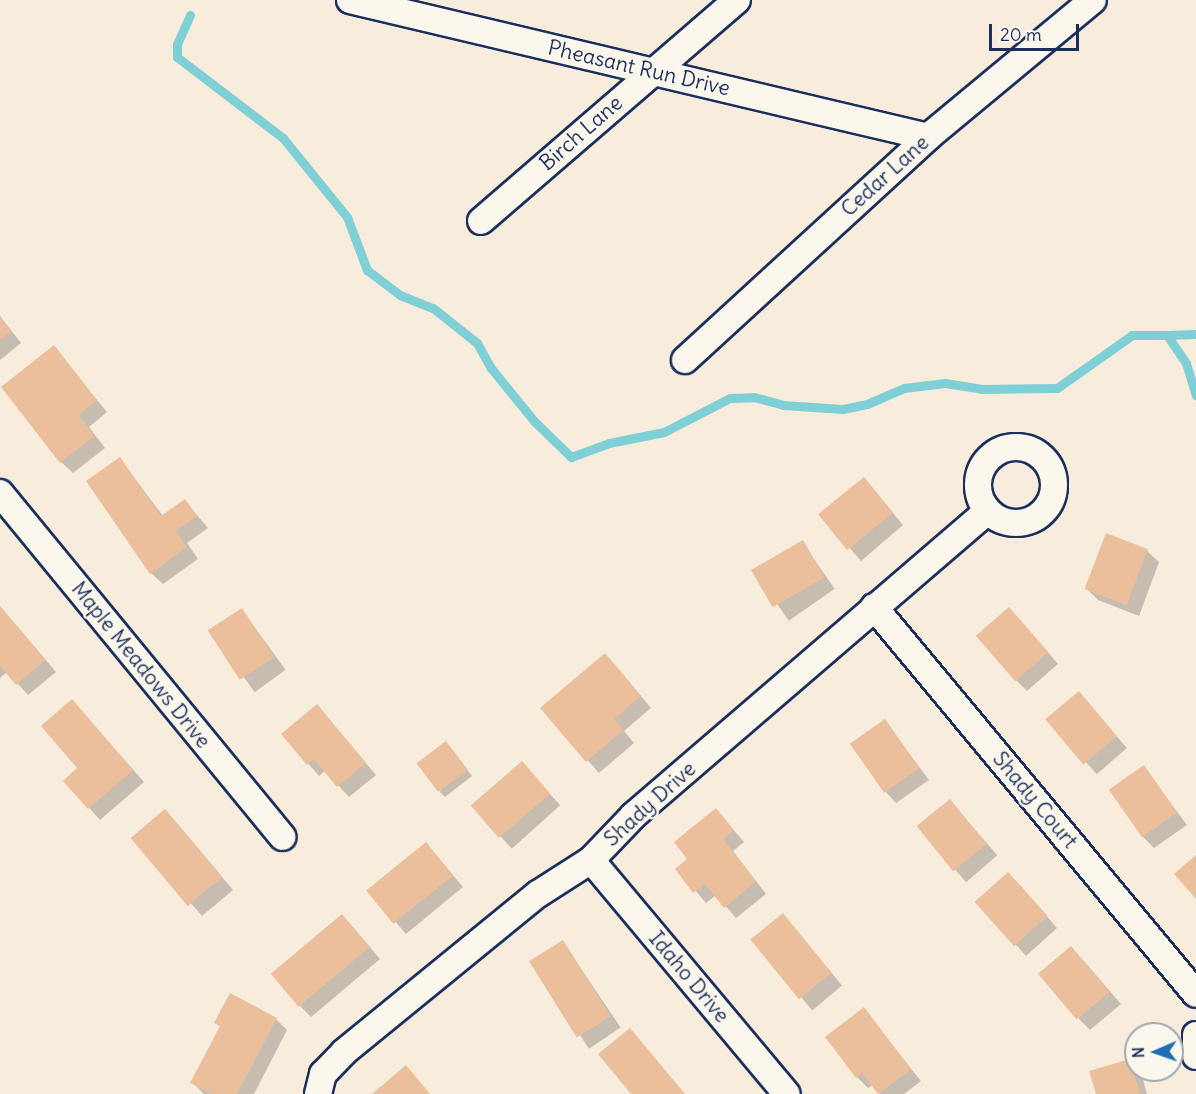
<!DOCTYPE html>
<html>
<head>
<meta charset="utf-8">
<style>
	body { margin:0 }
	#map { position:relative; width:1196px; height:1094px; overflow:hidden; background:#f8ecdc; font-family:Delius,sans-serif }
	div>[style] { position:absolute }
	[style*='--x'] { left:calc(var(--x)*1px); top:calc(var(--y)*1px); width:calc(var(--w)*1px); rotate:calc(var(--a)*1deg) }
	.shadow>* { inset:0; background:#0003; transform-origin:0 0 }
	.stream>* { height:9px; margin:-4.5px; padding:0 4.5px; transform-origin:4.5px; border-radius:4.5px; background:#7fd0d6 }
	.building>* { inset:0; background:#ecbf9c; transform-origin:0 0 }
	.roads { filter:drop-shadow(2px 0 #1b2f5e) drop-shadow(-2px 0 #1b2f5e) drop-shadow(0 2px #1b2f5e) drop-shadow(0 -2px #1b2f5e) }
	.street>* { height:26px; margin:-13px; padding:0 13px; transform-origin:13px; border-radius:13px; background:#fbf7ec }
	.street>.ring { margin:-13px; padding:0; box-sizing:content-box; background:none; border:26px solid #fbf7ec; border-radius:50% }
	span { translate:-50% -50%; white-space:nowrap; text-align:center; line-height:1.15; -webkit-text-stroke:5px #fbf7ec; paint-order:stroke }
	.street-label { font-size:21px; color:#1b2f5e }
	.north { position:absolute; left:1124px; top:1022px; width:60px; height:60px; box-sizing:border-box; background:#fbf7ec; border:2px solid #a1a7b3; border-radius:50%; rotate:268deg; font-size:16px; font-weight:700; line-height:24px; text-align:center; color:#1b2f5e }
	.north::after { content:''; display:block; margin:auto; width:21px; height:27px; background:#1f6fb2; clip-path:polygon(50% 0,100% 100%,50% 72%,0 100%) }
	.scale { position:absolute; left:989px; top:24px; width:90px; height:27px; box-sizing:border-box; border:3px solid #1b2f5e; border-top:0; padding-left:8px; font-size:18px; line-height:21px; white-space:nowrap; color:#1b2f5e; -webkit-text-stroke:4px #fbf7ec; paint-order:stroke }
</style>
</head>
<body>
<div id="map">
	<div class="shadow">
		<div style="clip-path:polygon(0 316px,21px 343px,0 360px)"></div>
		<div style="clip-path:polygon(53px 347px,107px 412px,89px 427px,105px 448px,73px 473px,61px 462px)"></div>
		<div style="clip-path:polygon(120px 459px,163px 516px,185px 501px,208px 528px,187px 543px,198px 559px,163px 584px,151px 573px)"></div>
		<div style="clip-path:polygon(875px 491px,903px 525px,861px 561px,821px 515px)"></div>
		<div style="left:802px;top:542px;width:57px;height:56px;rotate:55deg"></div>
		<div style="clip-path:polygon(1147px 551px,1159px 562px,1139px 616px,1098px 600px,1087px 589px)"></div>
		<div style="clip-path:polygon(0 606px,56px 672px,28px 695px,7px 672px,0 678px)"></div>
		<div style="left:242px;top:610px;width:74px;height:38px;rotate:54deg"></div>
		<div style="clip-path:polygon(1020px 620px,1058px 664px,1027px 691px,1016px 680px)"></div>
		<div style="clip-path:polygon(616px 666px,651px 708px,624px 731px,634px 743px,599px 773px,542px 708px)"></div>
		<div style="left:1079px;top:693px;width:73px;height:40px;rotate:49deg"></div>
		<div style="clip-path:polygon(317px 706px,376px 775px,349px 797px,325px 771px,319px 776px,283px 734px)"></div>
		<div style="clip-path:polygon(83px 713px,144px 782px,100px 820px,65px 781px,80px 768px)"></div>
		<div style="clip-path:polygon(885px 721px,929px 780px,896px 803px,885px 791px)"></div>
		<div style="clip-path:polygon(451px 749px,472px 776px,445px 797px,440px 792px)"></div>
		<div style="left:522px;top:763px;width:57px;height:65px;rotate:48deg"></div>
		<div style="clip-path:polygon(1144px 767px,1187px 825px,1154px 848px,1143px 837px)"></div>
		<div style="left:950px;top:801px;width:72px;height:41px;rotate:49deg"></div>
		<div style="clip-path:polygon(716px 810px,744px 842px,733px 851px,766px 894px,736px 918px,716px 895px,706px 903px,677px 869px,689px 859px)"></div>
		<div style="clip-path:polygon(176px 822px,233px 890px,202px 916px,133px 838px)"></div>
		<div style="clip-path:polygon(437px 856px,463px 887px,406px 934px,369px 891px)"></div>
		<div style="clip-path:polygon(1020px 885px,1057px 928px,1026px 956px,1015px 944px)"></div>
		<div style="left:783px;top:915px;width:92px;height:39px;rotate:50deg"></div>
		<div style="clip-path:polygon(353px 927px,380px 959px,311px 1017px,300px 1006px)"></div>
		<div style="left:563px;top:942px;width:103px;height:38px;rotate:56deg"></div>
		<div style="clip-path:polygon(1083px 960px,1121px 1004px,1090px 1030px,1079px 1019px)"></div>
		<div style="clip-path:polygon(863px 1009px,921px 1081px,904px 1094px,880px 1094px,873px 1085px,868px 1088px,857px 1077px)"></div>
		<div style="clip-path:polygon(276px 1019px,287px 1030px,254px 1094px,204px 1094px,192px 1082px,221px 1027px,216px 1022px)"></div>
		<div style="clip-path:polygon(1129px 1061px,1141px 1072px,1147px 1094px,1097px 1094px)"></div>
	</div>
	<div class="stream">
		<div style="--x:190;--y:15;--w:32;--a:114"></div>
		<div style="--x:177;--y:44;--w:13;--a:90"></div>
		<div style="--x:177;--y:57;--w:133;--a:37.4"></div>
		<div style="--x:283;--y:138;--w:102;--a:51"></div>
		<div style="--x:347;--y:217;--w:57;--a:69.3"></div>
		<div style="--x:367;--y:270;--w:41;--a:37.1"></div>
		<div style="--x:400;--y:295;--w:35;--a:22"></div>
		<div style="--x:433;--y:308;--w:56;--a:38.5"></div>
		<div style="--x:477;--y:343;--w:29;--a:61"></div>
		<div style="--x:491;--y:368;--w:68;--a:50.9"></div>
		<div style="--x:534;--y:421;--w:52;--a:44.2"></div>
		<div style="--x:571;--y:457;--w:40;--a:-20.2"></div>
		<div style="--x:609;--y:443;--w:56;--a:-11.3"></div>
		<div style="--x:664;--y:432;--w:74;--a:-27.3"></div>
		<div style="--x:730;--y:398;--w:24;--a:-2"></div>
		<div style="--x:754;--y:397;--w:30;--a:15"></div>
		<div style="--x:783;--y:405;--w:60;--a:3.8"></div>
		<div style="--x:843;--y:409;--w:25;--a:-12"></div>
		<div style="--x:867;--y:404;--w:40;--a:-23.4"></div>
		<div style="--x:904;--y:388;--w:41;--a:-7"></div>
		<div style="--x:945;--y:383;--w:36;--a:9"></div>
		<div style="--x:981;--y:389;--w:76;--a:-0.8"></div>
		<div style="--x:1057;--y:388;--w:92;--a:-35.2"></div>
		<div style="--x:1132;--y:335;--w:35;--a:0"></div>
		<div style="--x:1167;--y:335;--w:34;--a:56"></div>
		<div style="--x:1186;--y:363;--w:34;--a:73"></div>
		<div style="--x:1167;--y:335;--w:29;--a:-2"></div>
	</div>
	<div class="building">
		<div style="clip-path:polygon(0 317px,11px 331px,0 340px)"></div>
		<div style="clip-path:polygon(54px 345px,97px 400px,79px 415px,94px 436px,60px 463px,1px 387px)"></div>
		<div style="clip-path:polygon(120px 457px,161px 516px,185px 499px,197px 516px,176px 531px,187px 547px,150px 574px,86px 481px)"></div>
		<div style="left:864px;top:477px;width:46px;height:59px;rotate:51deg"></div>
		<div style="left:1106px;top:533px;width:45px;height:60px;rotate:21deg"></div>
		<div style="left:803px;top:540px;width:43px;height:60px;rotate:60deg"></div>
		<div style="clip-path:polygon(0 606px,45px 660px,16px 685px,0 666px)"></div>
		<div style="left:1009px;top:607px;width:60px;height:44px;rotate:49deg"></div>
		<div style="left:242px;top:608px;width:59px;height:41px;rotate:57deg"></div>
		<div style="clip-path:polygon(605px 653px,641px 696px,614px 719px,623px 730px,586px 762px,540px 708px)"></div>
		<div style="left:1079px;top:691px;width:59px;height:44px;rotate:50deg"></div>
		<div style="clip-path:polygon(72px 699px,133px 770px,88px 809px,63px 781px,77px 768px,41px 726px)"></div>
		<div style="clip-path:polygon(317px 704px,366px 763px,337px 787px,314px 759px,307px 765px,281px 734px)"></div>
		<div style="left:885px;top:719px;width:60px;height:43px;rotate:55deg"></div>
		<div style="left:446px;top:741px;width:36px;height:37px;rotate:53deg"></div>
		<div style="left:522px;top:761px;width:43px;height:68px;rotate:49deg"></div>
		<div style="left:1144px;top:765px;width:58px;height:43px;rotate:55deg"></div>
		<div style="left:950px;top:799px;width:58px;height:43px;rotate:51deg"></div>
		<div style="clip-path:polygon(716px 808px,734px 830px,723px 839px,756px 881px,724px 908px,705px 884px,693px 893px,675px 869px,687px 859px,674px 842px)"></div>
		<div style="left:165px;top:809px;width:89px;height:45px;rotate:50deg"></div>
		<div style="left:426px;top:842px;width:43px;height:77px;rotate:51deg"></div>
		<div style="clip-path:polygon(1196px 855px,1196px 899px,1174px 874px)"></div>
		<div style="left:1008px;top:872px;width:59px;height:45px;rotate:48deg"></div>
		<div style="left:783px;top:913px;width:77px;height:42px;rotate:51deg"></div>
		<div style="left:342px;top:914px;width:43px;height:93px;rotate:50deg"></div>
		<div style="left:563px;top:940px;width:90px;height:40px;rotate:58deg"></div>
		<div style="left:1071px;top:946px;width:60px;height:43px;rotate:50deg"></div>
		<div style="clip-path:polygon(230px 993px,277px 1018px,237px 1094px,211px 1094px,190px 1083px,220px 1026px,214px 1023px)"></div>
		<div style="clip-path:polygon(864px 1007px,911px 1069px,878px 1094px,862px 1073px,856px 1078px,825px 1037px)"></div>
		<div style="clip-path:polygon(630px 1028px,685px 1094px,631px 1094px,598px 1054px)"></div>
		<div style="clip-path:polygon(1130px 1059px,1140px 1094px,1096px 1094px,1089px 1071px)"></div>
		<div style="clip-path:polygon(406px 1065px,430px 1094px,372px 1094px)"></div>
	</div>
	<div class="roads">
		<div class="street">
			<div style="--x:350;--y:0;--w:594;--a:13.33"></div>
			<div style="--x:481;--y:221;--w:338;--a:-40.8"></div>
			<div style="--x:685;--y:360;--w:330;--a:-42.5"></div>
			<div style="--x:928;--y:137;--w:214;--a:-39.7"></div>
			<div class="ring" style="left:978px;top:447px;width:50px;height:50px"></div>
			<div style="--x:0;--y:493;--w:445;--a:50.6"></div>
			<div style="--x:874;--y:607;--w:503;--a:50.24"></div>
			<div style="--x:591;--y:860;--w:305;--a:50.1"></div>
			<div style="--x:1196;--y:1035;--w:21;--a:90"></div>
			<div style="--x:318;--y:1094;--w:21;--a:-76"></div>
			<div style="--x:323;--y:1074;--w:30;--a:-46"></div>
			<div style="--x:344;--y:1052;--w:250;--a:-39.2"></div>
			<div style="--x:538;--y:894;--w:63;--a:-32.7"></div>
			<div style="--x:591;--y:860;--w:61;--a:-46.3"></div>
			<div style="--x:633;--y:816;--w:468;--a:-40.7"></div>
		</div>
	</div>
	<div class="street-label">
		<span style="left:639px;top:68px;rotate:13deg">Pheasant Run Drive</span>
		<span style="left:581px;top:133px;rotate:-41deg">Birch Lane</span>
		<span style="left:885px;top:176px;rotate:-42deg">Cedar Lane</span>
		<span style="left:141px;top:665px;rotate:51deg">Maple Meadows Drive</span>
		<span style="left:1035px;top:800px;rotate:50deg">Shady Court</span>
		<span style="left:650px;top:804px;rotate:-42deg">Shady Drive</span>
		<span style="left:689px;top:977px;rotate:50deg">Idaho Drive</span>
	</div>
	<div class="north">N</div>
	<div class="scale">20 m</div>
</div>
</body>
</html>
